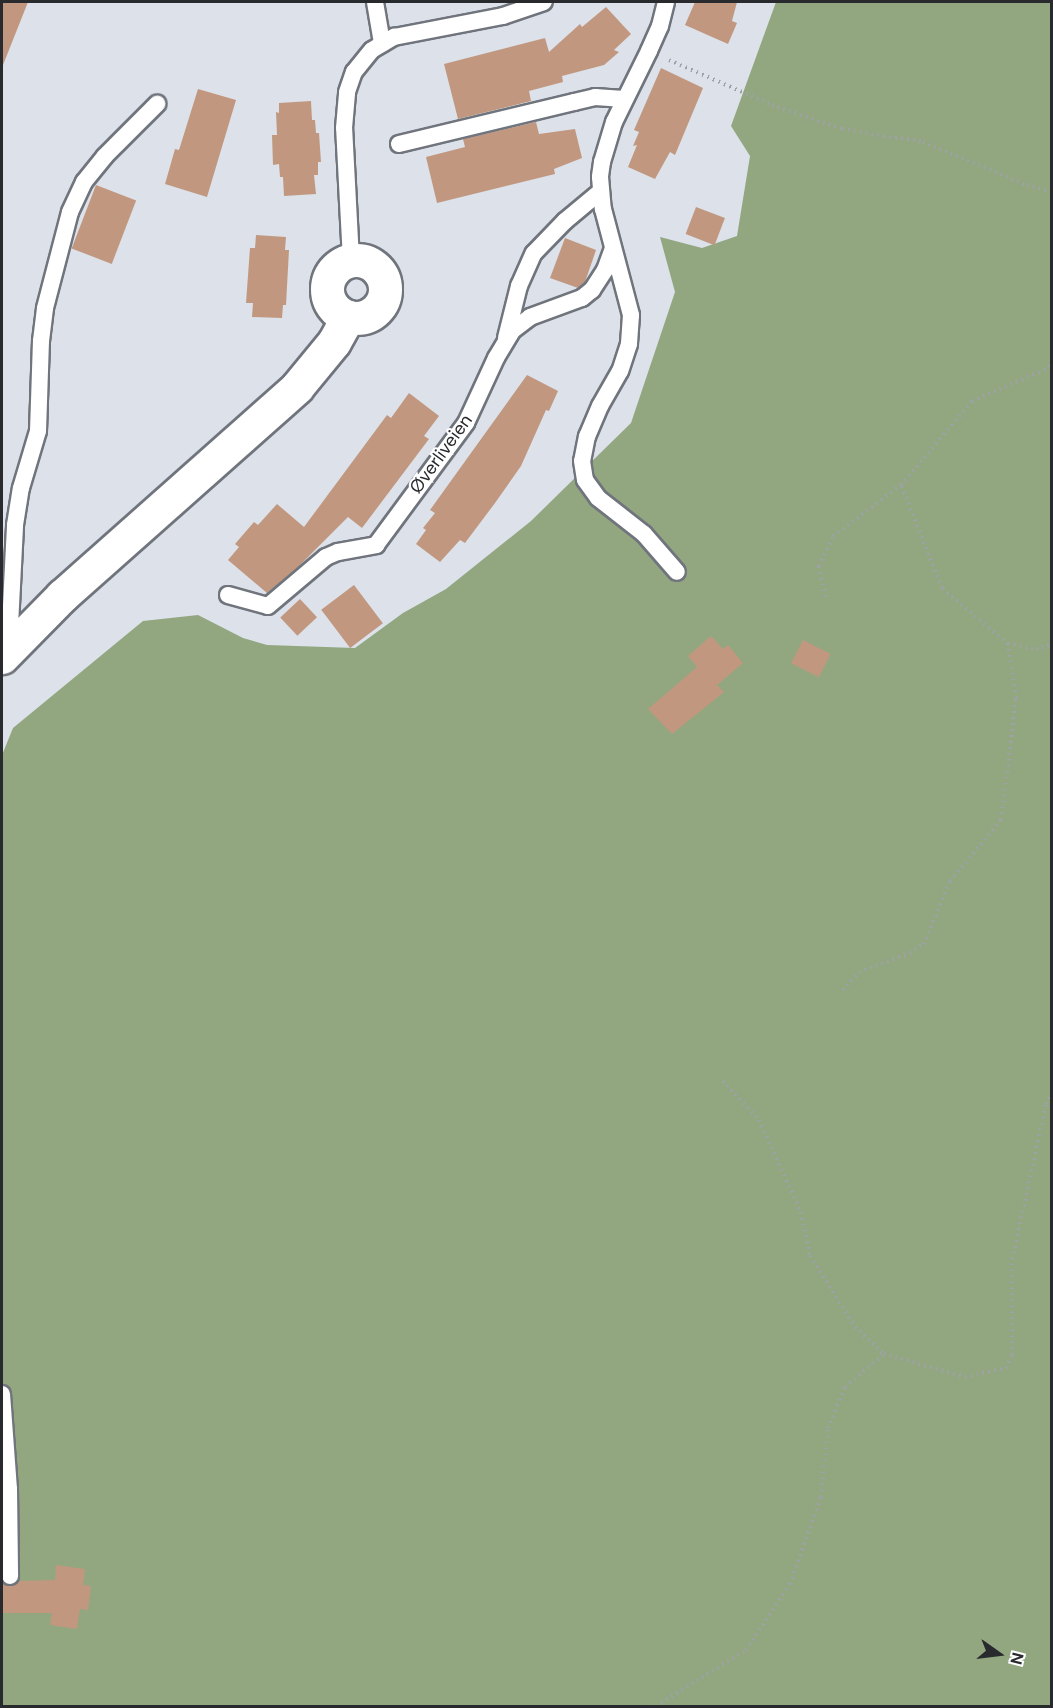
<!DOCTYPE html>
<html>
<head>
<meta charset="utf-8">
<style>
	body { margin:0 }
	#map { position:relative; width:1053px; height:1708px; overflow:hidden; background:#dce1ea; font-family:"DM Sans",sans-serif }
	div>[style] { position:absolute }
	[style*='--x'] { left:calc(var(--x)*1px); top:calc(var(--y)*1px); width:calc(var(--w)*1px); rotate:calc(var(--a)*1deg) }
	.forest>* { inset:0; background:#92a780 }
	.building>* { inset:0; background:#c1987f; transform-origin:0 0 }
	.path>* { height:4px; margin-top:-2px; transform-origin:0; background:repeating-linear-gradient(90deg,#9da1a8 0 1.5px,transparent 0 6px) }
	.roads { filter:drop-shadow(2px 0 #70747c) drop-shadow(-2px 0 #70747c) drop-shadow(0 2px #70747c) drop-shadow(0 -2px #70747c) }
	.lane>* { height:16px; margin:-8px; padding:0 8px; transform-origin:8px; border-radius:8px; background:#fff }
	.street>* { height:33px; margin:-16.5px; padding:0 16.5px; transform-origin:16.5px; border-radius:16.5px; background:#fff }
	.street>.ring { margin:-16.5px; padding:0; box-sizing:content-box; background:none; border:33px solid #fff; border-radius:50% }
	span { translate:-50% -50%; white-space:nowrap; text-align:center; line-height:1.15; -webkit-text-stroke:4.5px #fff; paint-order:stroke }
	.street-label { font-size:18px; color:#282a2d }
	.frame { position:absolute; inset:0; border:3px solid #282a2d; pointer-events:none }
	.north { position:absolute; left:969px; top:1624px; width:60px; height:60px; -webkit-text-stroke:4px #fff; paint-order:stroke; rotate:104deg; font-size:16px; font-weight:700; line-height:24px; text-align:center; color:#282a2d }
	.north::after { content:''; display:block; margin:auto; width:21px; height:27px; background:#282a2d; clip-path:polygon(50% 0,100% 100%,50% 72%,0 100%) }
</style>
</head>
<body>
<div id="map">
	<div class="forest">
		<div style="clip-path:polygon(776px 2px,1051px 2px,1051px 1706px,2px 1706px,2px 755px,13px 728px,143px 621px,198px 615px,243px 638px,267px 645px,355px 648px,403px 613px,446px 589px,531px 521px,631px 423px,675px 292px,660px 237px,702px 248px,737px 236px,750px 156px,731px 126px)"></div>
	</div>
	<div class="building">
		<div style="clip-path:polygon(2px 2px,28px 2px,3px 65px,2px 65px)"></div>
		<div style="clip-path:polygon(695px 2px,737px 2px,732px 21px,737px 23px,728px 44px,685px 25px)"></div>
		<div style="clip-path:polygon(606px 7px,631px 34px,614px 50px,619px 52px,604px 65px,562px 76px,563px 82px,529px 91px,531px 101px,458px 119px,444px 64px,545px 38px,549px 52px,580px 24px,582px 27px)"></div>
		<div style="clip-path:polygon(661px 68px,703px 88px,675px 155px,670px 152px,655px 179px,628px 167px,637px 145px,633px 146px,639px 132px,634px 130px)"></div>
		<div style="clip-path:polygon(198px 89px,236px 100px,207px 197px,165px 184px,175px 149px,179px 150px)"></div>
		<div style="clip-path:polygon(311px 101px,312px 120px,315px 120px,316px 133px,319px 133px,321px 162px,318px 162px,318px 175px,314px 175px,316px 194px,284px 196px,283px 177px,280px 177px,279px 164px,273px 165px,272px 135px,277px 135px,276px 112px,279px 113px,279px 103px)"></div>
		<div style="clip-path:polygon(536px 122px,539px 134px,575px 129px,582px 158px,554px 169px,555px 174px,437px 203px,426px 157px,465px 147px,463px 139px)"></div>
		<div style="left:96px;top:185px;width:43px;height:68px;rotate:21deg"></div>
		<div style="left:696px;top:207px;width:31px;height:29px;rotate:21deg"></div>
		<div style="clip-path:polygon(256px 235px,286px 237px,285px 250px,289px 250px,286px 305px,283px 305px,282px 318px,252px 317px,253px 303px,246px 303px,250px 248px,255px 248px)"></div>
		<div style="clip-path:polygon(565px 238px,596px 250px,585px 282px,578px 288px,550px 278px)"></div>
		<div style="clip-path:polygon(527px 375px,558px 391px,549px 411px,546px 410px,521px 466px,495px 503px,465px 543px,460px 540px,440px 562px,416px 544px,426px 530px,423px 528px,435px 513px,430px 510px)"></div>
		<div style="clip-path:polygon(409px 393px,439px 416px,424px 436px,429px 439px,362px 528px,348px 517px,299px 566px,267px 593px,228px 560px,239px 547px,235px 544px,254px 522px,258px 525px,277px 504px,304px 527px,387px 415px,391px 418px)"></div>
		<div style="left:354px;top:585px;width:48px;height:41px;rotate:53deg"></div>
		<div style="left:300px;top:599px;width:25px;height:27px;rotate:47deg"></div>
		<div style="clip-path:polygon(711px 636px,723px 649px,728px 645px,743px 663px,717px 685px,724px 692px,672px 734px,648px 709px,697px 667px,688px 656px)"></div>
		<div style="left:803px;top:640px;width:31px;height:26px;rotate:27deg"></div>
		<div style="clip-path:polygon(56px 1565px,85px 1569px,83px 1585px,91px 1586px,88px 1610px,80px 1609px,77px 1629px,50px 1625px,52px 1613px,2px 1613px,2px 1582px,11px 1586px,19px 1581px,55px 1580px)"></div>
	</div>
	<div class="path">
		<div style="--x:669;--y:60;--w:112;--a:23.6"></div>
		<div style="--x:772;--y:105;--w:74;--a:18.9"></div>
		<div style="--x:842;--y:129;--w:82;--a:9.1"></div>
		<div style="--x:923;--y:142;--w:113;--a:22.5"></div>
		<div style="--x:1027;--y:185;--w:26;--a:16"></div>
		<div style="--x:825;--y:597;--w:32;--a:-101"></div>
		<div style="--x:819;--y:566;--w:33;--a:-65"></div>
		<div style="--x:833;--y:536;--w:85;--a:-36.9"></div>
		<div style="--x:1008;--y:644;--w:28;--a:10"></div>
		<div style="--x:1036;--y:649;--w:17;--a:-17"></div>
		<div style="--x:843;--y:990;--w:24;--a:-48"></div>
		<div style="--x:859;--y:972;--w:54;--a:-20.4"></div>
		<div style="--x:910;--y:953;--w:17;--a:-33"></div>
		<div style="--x:924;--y:944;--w:68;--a:-67.6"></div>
		<div style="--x:950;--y:881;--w:80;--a:-50.1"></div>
		<div style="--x:1001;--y:820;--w:123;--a:-83"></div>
		<div style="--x:1016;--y:698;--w:55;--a:-98.4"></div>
		<div style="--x:1008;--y:644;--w:87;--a:-139.7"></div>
		<div style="--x:942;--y:588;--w:111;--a:-111.7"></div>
		<div style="--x:901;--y:485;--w:110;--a:-49.8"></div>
		<div style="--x:972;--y:401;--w:78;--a:-23.3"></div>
		<div style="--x:1044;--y:370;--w:10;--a:-37"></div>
		<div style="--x:723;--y:1081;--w:53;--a:47.3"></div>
		<div style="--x:759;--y:1120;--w:101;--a:65.5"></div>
		<div style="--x:801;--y:1212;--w:45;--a:78.4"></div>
		<div style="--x:810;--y:1256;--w:84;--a:57.6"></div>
		<div style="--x:855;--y:1327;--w:40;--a:43"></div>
		<div style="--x:656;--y:1706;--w:106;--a:-31.9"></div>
		<div style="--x:746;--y:1650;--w:79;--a:-56.3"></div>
		<div style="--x:790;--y:1584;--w:92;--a:-70.4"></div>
		<div style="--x:821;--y:1497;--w:69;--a:-84.2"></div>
		<div style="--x:828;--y:1428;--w:44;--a:-67.5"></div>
		<div style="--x:845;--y:1387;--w:51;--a:-40.2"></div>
		<div style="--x:884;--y:1354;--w:84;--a:15.9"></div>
		<div style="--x:965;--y:1377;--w:42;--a:-12.4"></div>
		<div style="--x:1006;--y:1368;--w:14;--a:-65"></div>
		<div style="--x:1012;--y:1355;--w:90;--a:-90.6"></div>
		<div style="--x:1011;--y:1265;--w:165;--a:-77.7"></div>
		<div style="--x:1046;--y:1104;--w:13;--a:-61"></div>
	</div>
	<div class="roads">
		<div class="lane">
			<div style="--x:375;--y:2;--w:42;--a:80.3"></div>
			<div style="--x:666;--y:2;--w:25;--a:104"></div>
			<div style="--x:660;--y:26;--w:27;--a:114"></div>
			<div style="--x:649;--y:51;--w:79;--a:116.2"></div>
			<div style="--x:614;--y:122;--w:42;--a:106.7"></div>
			<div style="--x:602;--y:162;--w:15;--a:98"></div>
			<div style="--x:600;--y:177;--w:32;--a:85"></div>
			<div style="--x:603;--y:209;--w:110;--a:75.2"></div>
			<div style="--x:631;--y:315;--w:29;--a:94"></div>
			<div style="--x:629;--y:344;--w:28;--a:108"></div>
			<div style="--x:620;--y:371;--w:40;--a:119.7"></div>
			<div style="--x:600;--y:406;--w:33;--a:113"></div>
			<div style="--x:587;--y:436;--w:25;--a:101"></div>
			<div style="--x:582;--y:461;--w:19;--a:81"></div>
			<div style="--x:585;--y:480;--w:22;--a:54"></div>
			<div style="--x:598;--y:498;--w:58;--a:38"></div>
			<div style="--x:644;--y:534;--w:50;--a:49"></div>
			<div style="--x:399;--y:144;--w:180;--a:-13.5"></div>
			<div style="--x:574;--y:102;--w:22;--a:-13"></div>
			<div style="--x:595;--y:97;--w:29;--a:4"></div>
			<div style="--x:351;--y:260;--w:132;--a:-93"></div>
			<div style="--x:344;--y:128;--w:36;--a:-85"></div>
			<div style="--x:347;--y:92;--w:21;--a:-71"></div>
			<div style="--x:354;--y:72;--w:28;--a:-51"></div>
			<div style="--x:372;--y:50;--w:26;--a:-31"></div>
			<div style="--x:394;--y:37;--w:111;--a:-10.9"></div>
			<div style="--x:503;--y:16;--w:43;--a:-18.9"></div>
			<div style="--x:506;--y:338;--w:54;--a:-76"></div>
			<div style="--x:519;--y:286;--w:36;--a:-66"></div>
			<div style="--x:534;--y:253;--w:45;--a:-45.9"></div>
			<div style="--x:565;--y:221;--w:47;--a:-39.8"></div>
			<div style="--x:228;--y:595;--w:41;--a:15.4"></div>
			<div style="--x:268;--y:606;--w:76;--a:-40.2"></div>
			<div style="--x:326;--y:557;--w:13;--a:-23"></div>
			<div style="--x:338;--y:552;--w:39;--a:-10"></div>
			<div style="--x:376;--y:545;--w:152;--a:-53.6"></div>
			<div style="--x:466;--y:423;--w:72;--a:-65.2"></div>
			<div style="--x:496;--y:358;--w:33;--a:-59"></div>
			<div style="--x:513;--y:330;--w:21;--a:-37"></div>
			<div style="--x:530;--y:317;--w:55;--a:-20.1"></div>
			<div style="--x:582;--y:298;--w:13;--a:-39"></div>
			<div style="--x:592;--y:290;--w:24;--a:-57"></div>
			<div style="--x:605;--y:270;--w:23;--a:-70"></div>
			<div style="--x:9;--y:645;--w:120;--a:-87.1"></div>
			<div style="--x:15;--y:525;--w:37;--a:-81"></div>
			<div style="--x:21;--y:488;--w:59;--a:-73.4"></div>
			<div style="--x:38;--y:431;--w:90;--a:-88.1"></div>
			<div style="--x:41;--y:341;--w:33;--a:-83"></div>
			<div style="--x:45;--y:308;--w:99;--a:-75.4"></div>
			<div style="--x:70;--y:212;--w:33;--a:-65"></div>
			<div style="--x:84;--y:182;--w:33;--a:-51"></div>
			<div style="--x:105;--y:156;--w:74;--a:-45"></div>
			<div style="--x:2;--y:1394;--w:95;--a:85.8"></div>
			<div style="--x:9;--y:1489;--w:87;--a:89.3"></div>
		</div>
		<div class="street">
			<div class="ring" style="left:327px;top:260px;width:25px;height:25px"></div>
			<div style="--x:2;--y:657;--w:86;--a:-45.5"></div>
			<div style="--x:62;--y:596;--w:314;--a:-41.6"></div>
			<div style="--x:297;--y:387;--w:58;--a:-50.6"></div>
			<div style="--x:334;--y:342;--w:29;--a:-61"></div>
		</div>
	</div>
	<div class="street-label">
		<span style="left:441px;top:454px;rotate:-54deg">Øverliveien</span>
	</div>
	<div class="frame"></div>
	<div class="north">N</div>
</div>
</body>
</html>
